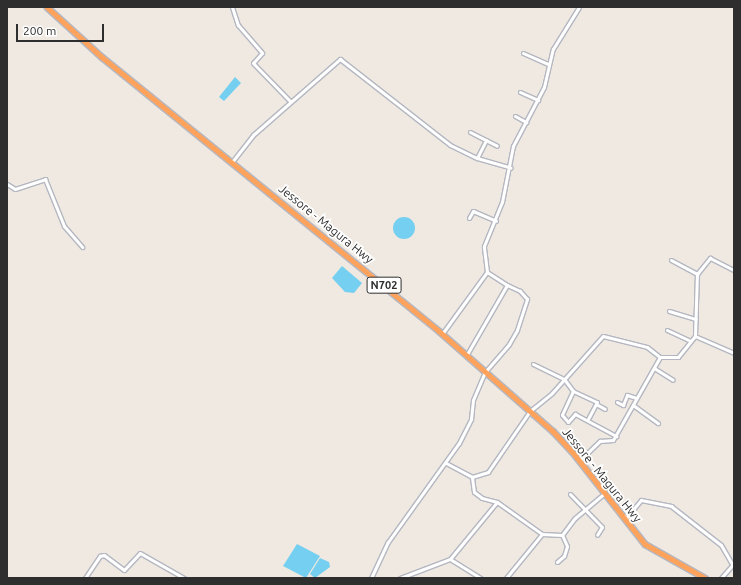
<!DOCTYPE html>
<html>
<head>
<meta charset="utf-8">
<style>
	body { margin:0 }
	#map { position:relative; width:741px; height:585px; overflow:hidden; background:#efe9e1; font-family:Ubuntu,sans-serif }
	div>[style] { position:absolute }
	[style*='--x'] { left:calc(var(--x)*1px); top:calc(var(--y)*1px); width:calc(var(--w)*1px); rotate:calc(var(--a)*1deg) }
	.water>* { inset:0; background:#75cff0 }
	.round { border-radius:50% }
	.roads { filter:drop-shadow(1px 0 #b4b7c1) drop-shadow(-1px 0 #b4b7c1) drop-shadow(0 1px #b4b7c1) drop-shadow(0 -1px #b4b7c1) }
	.minor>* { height:3px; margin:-1.5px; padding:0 1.5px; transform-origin:1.5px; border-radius:1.5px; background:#fff }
	.highway>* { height:4.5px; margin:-2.25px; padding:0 2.25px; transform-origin:2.25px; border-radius:2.25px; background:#ffa35c }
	span { translate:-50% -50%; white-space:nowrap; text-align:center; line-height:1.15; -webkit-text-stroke:3.5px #fff; paint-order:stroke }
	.shield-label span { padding:1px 3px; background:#fff; border:1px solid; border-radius:3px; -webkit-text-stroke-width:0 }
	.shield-label { font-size:11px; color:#2e2e2e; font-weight:700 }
	.street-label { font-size:12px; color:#2e2e2e }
	.frame { position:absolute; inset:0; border:8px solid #2e2e2e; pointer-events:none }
	.scale { position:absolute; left:16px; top:24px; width:88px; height:18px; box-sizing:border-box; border:2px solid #2e2e2e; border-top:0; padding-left:5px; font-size:12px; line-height:14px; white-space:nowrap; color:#2e2e2e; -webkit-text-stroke:3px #fff; paint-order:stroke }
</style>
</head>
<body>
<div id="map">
	<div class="water">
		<div style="clip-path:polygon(235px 77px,241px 83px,224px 101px,219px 97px)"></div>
		<div class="round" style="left:393px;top:217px;width:22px;height:22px"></div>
		<div style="clip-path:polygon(342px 266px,362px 283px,354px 293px,345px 292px,332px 278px)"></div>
		<div style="clip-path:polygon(297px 544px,320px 556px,306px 578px,283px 566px)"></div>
		<div style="clip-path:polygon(320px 558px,329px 562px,330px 567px,315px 578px,310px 574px)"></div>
	</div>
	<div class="roads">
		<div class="minor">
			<div style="--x:232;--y:7;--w:19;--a:72"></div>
			<div style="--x:238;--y:25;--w:37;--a:49"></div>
			<div style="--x:262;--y:53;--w:13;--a:132"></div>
			<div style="--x:253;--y:63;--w:53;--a:45.8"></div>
			<div style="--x:523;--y:53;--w:27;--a:24"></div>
			<div style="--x:520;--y:92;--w:20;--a:24"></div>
			<div style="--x:515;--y:116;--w:13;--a:29"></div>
			<div style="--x:470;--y:132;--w:30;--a:27"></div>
			<div style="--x:477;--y:158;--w:20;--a:-63"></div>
			<div style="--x:232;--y:162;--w:34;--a:-52"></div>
			<div style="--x:253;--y:135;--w:116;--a:-41.1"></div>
			<div style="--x:340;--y:59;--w:140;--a:38"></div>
			<div style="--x:450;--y:145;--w:30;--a:26"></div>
			<div style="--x:477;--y:158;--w:35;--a:16"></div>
			<div style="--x:7;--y:184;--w:9;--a:32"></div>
			<div style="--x:15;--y:189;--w:32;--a:-18"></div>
			<div style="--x:45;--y:179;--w:51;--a:68"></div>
			<div style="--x:64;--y:226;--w:28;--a:49"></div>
			<div style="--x:469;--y:218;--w:8;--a:-60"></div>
			<div style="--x:473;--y:211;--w:25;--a:23"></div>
			<div style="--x:671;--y:260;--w:30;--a:28"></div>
			<div style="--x:669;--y:311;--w:28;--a:17"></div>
			<div style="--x:667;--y:330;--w:26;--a:25"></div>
			<div style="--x:442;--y:334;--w:77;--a:-54"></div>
			<div style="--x:695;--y:336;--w:43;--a:23.6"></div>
			<div style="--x:466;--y:356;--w:82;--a:-60"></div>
			<div style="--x:507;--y:285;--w:24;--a:-147"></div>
			<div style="--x:487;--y:272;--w:26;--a:-97"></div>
			<div style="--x:484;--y:246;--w:48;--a:-67.8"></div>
			<div style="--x:502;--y:202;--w:57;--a:-78.9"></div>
			<div style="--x:513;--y:146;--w:67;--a:-62.3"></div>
			<div style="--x:544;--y:87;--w:39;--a:-77"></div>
			<div style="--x:553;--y:49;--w:49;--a:-58.2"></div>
			<div style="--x:533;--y:364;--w:34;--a:26"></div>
			<div style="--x:564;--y:379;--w:15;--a:53"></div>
			<div style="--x:573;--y:391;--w:26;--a:25"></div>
			<div style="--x:597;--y:402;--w:19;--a:118"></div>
			<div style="--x:654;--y:368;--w:22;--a:32"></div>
			<div style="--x:573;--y:391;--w:26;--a:115"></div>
			<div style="--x:562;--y:415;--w:9;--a:49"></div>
			<div style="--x:568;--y:422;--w:11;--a:-49"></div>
			<div style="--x:575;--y:414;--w:47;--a:28.2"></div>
			<div style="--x:617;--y:402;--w:7;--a:27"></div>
			<div style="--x:623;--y:405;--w:11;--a:-68"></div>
			<div style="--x:627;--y:395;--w:9;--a:18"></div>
			<div style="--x:596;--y:404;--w:10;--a:29"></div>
			<div style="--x:633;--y:405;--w:31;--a:36"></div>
			<div style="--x:580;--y:460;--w:28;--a:-44"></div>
			<div style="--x:600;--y:441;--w:13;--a:-4"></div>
			<div style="--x:613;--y:440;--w:95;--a:-60.5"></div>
			<div style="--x:660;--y:357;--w:18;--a:0"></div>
			<div style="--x:678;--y:357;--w:27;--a:-51"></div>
			<div style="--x:695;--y:336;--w:62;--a:-88.2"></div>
			<div style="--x:697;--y:274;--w:21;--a:-51"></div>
			<div style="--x:710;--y:258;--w:27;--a:27"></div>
			<div style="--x:446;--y:463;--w:30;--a:28"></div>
			<div style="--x:472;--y:477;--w:17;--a:-17"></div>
			<div style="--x:488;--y:472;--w:74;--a:-55.5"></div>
			<div style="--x:530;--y:411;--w:28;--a:-39"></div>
			<div style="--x:552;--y:393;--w:76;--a:-48.2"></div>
			<div style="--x:603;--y:336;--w:45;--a:14"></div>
			<div style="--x:647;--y:347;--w:16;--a:38"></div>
			<div style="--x:570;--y:494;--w:46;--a:45.9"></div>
			<div style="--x:602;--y:527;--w:9;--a:122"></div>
			<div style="--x:497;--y:502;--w:55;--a:35.4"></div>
			<div style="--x:625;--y:519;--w:25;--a:-50"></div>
			<div style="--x:641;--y:500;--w:31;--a:11"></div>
			<div style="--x:671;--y:506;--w:63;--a:38"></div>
			<div style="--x:721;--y:545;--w:22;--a:60"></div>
			<div style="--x:450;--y:559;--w:36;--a:32"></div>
			<div style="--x:557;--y:562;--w:9;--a:-41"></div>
			<div style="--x:564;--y:556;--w:10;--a:-73"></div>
			<div style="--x:567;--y:546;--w:12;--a:-114"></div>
			<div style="--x:85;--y:578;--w:27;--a:-56"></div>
			<div style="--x:100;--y:556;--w:4;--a:-14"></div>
			<div style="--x:104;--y:555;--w:25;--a:37"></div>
			<div style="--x:124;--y:570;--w:23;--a:-47"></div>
			<div style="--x:140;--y:553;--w:51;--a:29.6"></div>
			<div style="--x:371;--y:578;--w:40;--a:-65"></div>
			<div style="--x:388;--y:542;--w:122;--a:-54.4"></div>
			<div style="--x:459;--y:443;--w:27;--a:-63"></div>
			<div style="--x:471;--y:419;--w:19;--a:-84"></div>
			<div style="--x:473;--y:400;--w:30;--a:-67"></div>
			<div style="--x:485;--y:372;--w:37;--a:-49"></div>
			<div style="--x:509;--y:344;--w:16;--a:-60"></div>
			<div style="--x:517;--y:330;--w:33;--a:-72"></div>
			<div style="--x:527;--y:299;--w:11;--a:-131"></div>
			<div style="--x:520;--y:291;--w:14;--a:-155"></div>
			<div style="--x:400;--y:578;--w:53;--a:-20.8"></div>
			<div style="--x:450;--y:559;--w:74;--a:-50.5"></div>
			<div style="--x:497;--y:502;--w:16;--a:-165"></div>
			<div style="--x:482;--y:498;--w:10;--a:-143"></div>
			<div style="--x:474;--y:492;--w:15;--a:-98"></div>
			<div style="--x:506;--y:578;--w:57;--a:-50.7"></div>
			<div style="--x:542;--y:534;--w:20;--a:3"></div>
			<div style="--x:562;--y:535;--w:21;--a:-53"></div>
			<div style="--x:575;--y:518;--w:39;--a:-40"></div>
			<div style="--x:721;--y:578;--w:18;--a:-49"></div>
		</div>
		<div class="highway">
			<div style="--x:47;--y:7;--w:74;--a:42.3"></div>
			<div style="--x:102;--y:57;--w:434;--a:39.1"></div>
			<div style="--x:439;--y:331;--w:152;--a:41.3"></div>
			<div style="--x:553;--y:431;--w:33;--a:47"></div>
			<div style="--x:575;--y:455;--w:113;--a:51.8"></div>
			<div style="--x:645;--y:544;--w:69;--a:29.5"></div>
		</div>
	</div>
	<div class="shield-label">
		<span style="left:384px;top:285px">N702</span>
	</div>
	<div class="street-label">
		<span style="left:326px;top:224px;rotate:39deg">Jessore - Magura Hwy</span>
		<span style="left:602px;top:475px;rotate:51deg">Jessore - Magura Hwy</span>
	</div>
	<div class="frame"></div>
	<div class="scale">200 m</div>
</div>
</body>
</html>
